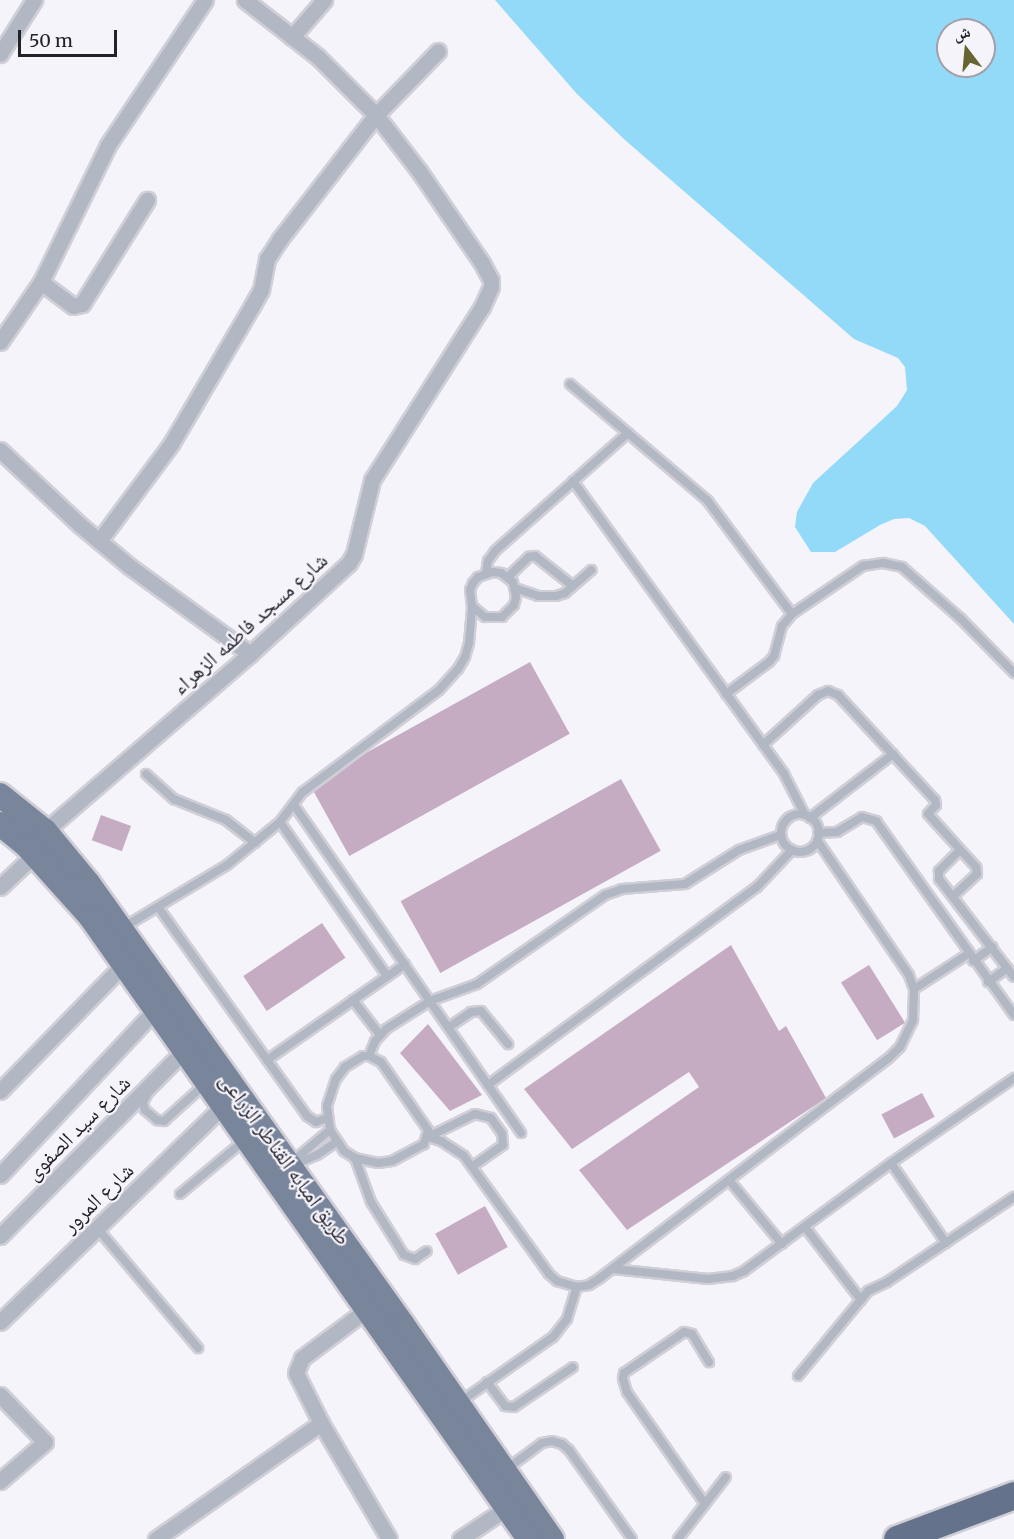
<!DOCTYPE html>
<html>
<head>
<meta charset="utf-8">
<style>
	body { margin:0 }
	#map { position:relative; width:1014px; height:1539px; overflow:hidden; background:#f6f4fb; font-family:Merriweather,"Noto Naskh Arabic",serif }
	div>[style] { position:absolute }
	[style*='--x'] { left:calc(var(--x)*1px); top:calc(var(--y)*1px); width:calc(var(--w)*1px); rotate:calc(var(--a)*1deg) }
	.water>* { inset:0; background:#93d9f8 }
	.building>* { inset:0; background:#c5acc3; transform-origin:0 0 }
	.roads { filter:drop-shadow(2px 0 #d0ced6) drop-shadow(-2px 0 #d0ced6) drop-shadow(0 2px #d0ced6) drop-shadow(0 -2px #d0ced6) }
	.service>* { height:8px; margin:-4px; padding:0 4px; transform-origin:4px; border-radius:4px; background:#b1b8c4 }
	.service>.ring { margin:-4px; padding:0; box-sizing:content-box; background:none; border:8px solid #b1b8c4; border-radius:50% }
	.minor>* { height:15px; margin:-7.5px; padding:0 7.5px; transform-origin:7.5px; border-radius:7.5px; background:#b1b8c4 }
	.primary>* { height:24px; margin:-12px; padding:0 12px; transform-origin:12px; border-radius:12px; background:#78859a }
	.motorway>* { height:27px; margin:-13.5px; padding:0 13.5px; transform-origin:13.5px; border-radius:13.5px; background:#64728b }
	span { translate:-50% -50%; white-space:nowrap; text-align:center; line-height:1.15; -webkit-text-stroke:4.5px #f6f4fb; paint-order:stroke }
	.street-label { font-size:21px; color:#23212c }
	.north { position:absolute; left:936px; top:18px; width:60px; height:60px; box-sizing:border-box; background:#f6f4fb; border:2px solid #a2a0a8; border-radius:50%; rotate:344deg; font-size:16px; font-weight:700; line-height:24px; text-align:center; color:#23212c }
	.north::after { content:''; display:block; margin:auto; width:21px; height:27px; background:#676431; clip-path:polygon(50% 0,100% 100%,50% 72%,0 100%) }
	.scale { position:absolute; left:18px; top:30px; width:99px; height:27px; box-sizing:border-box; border:3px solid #23212c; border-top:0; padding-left:8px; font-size:18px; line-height:21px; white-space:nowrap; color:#23212c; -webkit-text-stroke:4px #f6f4fb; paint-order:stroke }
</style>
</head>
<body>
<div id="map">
	<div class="water">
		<div style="clip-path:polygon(evenodd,495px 0,1014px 0,1014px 624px,925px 526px,909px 518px,894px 519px,880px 525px,835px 552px,811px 552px,795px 527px,797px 512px,813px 483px,897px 406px,907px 390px,905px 367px,898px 358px,854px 339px,625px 140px,577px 94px,495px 0,948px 30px,984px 30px,984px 66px,948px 66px,948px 30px)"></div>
	</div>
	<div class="building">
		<div style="left:530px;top:662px;width:82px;height:252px;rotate:61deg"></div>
		<div style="left:621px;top:779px;width:82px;height:252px;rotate:61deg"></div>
		<div style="left:101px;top:815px;width:32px;height:27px;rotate:20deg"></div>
		<div style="left:322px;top:923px;width:42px;height:95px;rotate:56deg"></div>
		<div style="clip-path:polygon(731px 945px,779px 1031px,786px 1026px,826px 1098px,627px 1230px,579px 1170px,699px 1087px,689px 1072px,572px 1149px,524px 1089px)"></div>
		<div style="left:869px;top:965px;width:68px;height:33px;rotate:58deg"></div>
		<div style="clip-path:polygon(428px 1024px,482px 1095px,450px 1111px,400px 1053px)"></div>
		<div style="left:922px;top:1093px;width:27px;height:46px;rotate:62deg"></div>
		<div style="left:485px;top:1206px;width:47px;height:57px;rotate:61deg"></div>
	</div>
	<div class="roads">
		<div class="service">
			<div style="--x:570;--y:384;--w:180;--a:40.3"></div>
			<div style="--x:707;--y:500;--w:142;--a:53.3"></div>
			<div style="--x:573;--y:481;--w:361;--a:54.2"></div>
			<div style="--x:784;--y:774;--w:46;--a:62.9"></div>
			<div style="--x:486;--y:573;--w:12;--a:-81"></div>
			<div style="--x:488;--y:561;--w:12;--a:-55"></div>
			<div style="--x:495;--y:551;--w:178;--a:-41.6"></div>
			<div style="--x:508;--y:577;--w:29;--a:-44"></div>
			<div style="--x:529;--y:557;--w:6;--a:-9"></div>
			<div style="--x:535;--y:556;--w:48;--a:38.3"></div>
			<div style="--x:515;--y:588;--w:24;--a:19"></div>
			<div style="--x:538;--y:596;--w:18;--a:0"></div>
			<div style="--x:556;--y:596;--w:9;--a:-18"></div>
			<div style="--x:565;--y:593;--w:35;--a:-41"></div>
			<div style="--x:726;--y:694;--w:54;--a:-36.7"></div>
			<div style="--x:769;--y:662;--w:8;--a:-50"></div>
			<div style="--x:774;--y:656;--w:31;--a:-75"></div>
			<div style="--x:782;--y:626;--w:16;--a:-50"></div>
			<div style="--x:792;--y:614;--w:86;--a:-34.1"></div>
			<div style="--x:863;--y:566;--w:20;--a:-9"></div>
			<div style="--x:883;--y:563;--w:19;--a:12"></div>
			<div style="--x:902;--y:567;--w:79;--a:41.4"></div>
			<div style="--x:961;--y:619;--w:76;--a:45.5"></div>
			<div style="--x:763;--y:745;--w:74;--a:-42.3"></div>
			<div style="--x:818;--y:695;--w:11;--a:-22"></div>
			<div style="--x:828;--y:691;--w:11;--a:22"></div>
			<div style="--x:838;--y:695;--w:143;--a:47.3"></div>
			<div style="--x:935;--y:800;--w:5;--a:79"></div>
			<div style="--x:936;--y:805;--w:12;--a:132"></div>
			<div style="--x:928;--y:814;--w:72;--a:47.8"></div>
			<div style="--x:976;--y:867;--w:7;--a:82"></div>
			<div style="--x:977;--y:874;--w:33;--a:137"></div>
			<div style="--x:146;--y:774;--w:38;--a:42"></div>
			<div style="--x:174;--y:799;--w:56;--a:22"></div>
			<div style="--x:226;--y:820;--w:37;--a:38"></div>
			<div style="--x:294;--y:805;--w:399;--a:55.3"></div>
			<div class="ring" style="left:781px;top:814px;width:30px;height:30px"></div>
			<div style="--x:810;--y:818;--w:105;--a:-37.6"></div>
			<div style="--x:280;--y:822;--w:188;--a:55.2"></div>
			<div style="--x:818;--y:833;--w:19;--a:-3"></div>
			<div style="--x:837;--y:832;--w:29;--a:-31"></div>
			<div style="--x:862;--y:817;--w:15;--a:16"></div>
			<div style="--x:876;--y:821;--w:238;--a:54.6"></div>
			<div style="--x:960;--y:850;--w:30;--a:135"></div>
			<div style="--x:939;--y:871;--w:8;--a:90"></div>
			<div style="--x:939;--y:879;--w:123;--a:52.6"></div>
			<div style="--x:158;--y:907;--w:257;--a:54.5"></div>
			<div style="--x:307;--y:1116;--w:11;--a:34"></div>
			<div style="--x:316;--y:1122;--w:12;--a:-20"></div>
			<div style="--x:124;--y:927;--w:120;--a:-31"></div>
			<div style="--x:227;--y:865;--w:68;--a:-39.1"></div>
			<div style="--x:280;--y:822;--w:38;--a:-53"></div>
			<div style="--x:303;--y:792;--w:170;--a:-36.9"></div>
			<div style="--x:439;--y:690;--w:28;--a:-48"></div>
			<div style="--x:458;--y:669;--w:14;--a:-60"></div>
			<div style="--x:465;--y:657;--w:15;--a:-74"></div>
			<div style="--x:469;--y:643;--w:37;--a:-85"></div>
			<div style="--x:472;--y:606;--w:16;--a:-97"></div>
			<div style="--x:470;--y:590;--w:8;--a:-67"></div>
			<div style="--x:473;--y:583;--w:8;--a:-50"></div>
			<div style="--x:478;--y:577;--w:16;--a:-18"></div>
			<div style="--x:493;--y:572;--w:8;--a:7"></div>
			<div style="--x:501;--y:573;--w:15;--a:37"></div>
			<div style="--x:513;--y:582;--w:15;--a:79"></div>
			<div style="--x:516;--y:597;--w:8;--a:104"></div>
			<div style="--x:514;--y:605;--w:17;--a:135"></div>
			<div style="--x:502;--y:617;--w:17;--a:180"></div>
			<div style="--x:485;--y:617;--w:17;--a:-140"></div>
			<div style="--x:973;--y:961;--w:24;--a:-36"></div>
			<div style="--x:988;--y:982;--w:24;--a:-36"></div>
			<div style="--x:914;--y:989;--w:64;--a:-32.9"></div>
			<div style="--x:353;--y:1000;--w:44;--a:52.4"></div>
			<div style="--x:449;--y:1027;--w:27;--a:-34"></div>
			<div style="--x:471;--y:1012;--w:10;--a:-6"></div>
			<div style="--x:481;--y:1011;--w:43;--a:50.7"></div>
			<div style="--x:363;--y:1056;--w:6;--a:0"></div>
			<div style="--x:369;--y:1056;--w:13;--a:27"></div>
			<div style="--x:381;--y:1062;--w:83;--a:55.3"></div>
			<div style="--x:428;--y:1130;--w:15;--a:106"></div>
			<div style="--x:424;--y:1144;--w:36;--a:152"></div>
			<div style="--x:392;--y:1161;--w:14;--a:172"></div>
			<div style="--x:378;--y:1163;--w:24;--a:-168"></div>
			<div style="--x:355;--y:1158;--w:13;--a:-148"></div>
			<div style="--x:344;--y:1151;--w:25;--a:-124"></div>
			<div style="--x:330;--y:1130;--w:24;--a:-97"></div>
			<div style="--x:327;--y:1106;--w:28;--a:-72"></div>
			<div style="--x:336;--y:1079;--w:15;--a:-53"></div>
			<div style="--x:345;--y:1067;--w:21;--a:-31"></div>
			<div style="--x:369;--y:1056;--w:16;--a:-68"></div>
			<div style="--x:375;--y:1041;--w:16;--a:-47"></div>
			<div style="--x:386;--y:1029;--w:52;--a:-32.5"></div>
			<div style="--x:430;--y:1001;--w:50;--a:-19.9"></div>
			<div style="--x:477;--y:984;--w:156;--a:-34.8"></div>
			<div style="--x:605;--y:895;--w:18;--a:-19"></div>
			<div style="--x:622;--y:889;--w:63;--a:-4.5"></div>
			<div style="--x:685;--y:884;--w:64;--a:-32.2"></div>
			<div style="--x:739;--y:850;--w:45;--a:-19.7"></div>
			<div style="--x:267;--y:1060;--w:168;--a:-34.8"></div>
			<div style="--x:488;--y:1085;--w:334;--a:-36.4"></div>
			<div style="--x:757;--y:887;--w:51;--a:-46.6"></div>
			<div style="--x:147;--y:1095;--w:8;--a:120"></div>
			<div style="--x:143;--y:1102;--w:8;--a:76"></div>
			<div style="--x:145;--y:1110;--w:16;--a:40"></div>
			<div style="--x:157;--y:1120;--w:7;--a:8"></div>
			<div style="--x:164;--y:1121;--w:54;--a:-42"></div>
			<div style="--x:428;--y:1137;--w:14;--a:17"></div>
			<div style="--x:441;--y:1141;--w:27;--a:33"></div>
			<div style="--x:464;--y:1156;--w:145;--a:54.2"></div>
			<div style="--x:549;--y:1274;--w:11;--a:41"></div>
			<div style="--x:557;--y:1281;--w:21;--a:17"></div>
			<div style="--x:577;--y:1287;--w:12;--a:-9"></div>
			<div style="--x:589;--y:1285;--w:13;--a:-32"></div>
			<div style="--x:600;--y:1278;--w:363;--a:-37.3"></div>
			<div style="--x:889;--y:1058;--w:16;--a:-45"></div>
			<div style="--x:900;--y:1047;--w:30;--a:-64"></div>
			<div style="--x:913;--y:1020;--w:31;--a:-88"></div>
			<div style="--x:914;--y:989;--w:15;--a:-110"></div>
			<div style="--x:909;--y:975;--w:163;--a:-124.3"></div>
			<div style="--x:428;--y:1137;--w:52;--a:-26.1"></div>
			<div style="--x:475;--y:1114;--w:16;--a:14"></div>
			<div style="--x:491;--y:1118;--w:19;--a:55"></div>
			<div style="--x:502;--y:1134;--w:11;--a:85"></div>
			<div style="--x:503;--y:1145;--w:37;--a:145"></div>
			<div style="--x:355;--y:1158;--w:47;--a:70"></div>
			<div style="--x:371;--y:1202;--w:62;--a:58.1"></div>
			<div style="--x:404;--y:1255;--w:12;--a:20"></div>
			<div style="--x:415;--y:1259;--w:14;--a:-34"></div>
			<div style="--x:292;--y:1162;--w:50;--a:-40.1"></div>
			<div style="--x:891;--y:1163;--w:97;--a:55.5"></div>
			<div style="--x:293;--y:1165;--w:26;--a:-23"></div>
			<div style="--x:317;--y:1155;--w:23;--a:-34"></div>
			<div style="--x:729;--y:1180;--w:83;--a:50.4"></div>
			<div style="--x:180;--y:1194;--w:86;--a:-39.8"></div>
			<div style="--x:805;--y:1227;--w:92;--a:52.5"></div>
			<div style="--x:97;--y:1228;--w:157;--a:49.9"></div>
			<div style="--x:613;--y:1269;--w:96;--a:6"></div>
			<div style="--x:708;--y:1279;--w:25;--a:-7"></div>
			<div style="--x:733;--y:1276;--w:12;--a:-24"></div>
			<div style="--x:744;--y:1271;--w:182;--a:-36.3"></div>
			<div style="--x:891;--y:1163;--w:150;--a:-34.6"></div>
			<div style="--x:798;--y:1376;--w:110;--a:-50.5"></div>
			<div style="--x:868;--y:1291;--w:21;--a:-25"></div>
			<div style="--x:887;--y:1282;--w:153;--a:-33.8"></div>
			<div style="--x:487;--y:1382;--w:30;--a:53"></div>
			<div style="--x:505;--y:1406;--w:9;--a:6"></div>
			<div style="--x:514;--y:1407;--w:71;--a:-34.1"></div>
			<div style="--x:460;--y:1402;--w:113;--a:-35"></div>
			<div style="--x:553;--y:1337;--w:23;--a:-52"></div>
			<div style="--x:567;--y:1319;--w:34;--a:-73"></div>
			<div style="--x:508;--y:1468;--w:42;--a:-36.3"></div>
			<div style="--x:542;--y:1443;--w:10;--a:-11"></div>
			<div style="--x:552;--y:1441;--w:10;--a:17"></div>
			<div style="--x:562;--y:1444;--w:9;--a:41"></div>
			<div style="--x:569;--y:1450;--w:109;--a:54.7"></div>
			<div style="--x:705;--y:1504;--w:136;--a:-124.9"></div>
			<div style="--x:627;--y:1392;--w:14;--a:-107"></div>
			<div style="--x:623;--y:1379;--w:6;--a:-81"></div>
			<div style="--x:624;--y:1373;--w:73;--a:-34.3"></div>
			<div style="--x:684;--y:1332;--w:8;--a:14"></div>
			<div style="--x:692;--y:1334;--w:33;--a:59"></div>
			<div style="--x:678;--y:1539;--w:78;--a:-52.3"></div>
		</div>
		<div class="minor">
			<div style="--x:292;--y:37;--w:49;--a:-49.1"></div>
			<div style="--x:0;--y:54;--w:64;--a:-57.8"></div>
			<div style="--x:41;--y:282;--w:40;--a:37"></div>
			<div style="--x:73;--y:306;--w:9;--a:-13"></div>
			<div style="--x:82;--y:304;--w:123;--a:-58"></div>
			<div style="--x:0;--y:342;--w:73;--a:-55.7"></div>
			<div style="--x:41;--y:282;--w:153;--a:-63.9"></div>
			<div style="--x:108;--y:145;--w:174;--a:-56.2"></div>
			<div style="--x:0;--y:450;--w:110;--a:43.2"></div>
			<div style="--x:80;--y:525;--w:64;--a:39.9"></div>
			<div style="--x:129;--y:566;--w:150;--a:36"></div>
			<div style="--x:99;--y:541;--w:121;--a:-53.4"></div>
			<div style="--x:171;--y:444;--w:160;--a:-59.6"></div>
			<div style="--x:252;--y:306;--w:18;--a:-61"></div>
			<div style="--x:261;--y:290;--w:32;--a:-79"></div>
			<div style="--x:267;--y:259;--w:24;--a:-57"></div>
			<div style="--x:280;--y:239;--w:157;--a:-52.3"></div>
			<div style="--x:376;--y:115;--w:89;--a:-45.9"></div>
			<div style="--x:45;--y:831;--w:271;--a:-40.8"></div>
			<div style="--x:250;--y:654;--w:134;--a:-42.6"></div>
			<div style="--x:349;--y:563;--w:10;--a:-61"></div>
			<div style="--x:354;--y:554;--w:76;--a:-76.3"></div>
			<div style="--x:372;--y:480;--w:205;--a:-57.6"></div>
			<div style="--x:482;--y:307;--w:22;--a:-66"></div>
			<div style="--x:491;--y:287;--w:7;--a:-90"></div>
			<div style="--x:491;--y:280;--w:19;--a:-118"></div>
			<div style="--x:482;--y:263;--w:112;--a:-124.4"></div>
			<div style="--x:419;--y:171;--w:71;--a:-127.5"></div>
			<div style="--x:376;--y:115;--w:82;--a:-135"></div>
			<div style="--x:318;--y:57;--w:93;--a:-142"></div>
			<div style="--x:0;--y:887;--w:48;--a:-43.3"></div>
			<div style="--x:0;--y:1091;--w:177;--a:-45.7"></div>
			<div style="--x:0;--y:1175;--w:228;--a:-46.8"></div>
			<div style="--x:0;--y:1236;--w:264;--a:-45.2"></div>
			<div style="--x:366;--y:1310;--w:80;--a:143.1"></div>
			<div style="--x:302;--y:1358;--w:16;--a:112"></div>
			<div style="--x:296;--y:1373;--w:56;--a:63.4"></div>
			<div style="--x:321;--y:1423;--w:134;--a:59.6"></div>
			<div style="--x:0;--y:1322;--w:312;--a:-44.1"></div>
			<div style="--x:0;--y:1395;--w:65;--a:46.2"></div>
			<div style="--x:45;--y:1442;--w:60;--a:139.1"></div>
			<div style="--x:156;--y:1539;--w:202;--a:-35.1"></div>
			<div style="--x:460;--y:1539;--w:65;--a:-33.7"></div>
		</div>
		<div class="primary">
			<div style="--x:0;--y:795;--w:58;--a:38.7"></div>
			<div style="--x:45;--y:831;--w:67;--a:50.4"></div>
			<div style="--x:88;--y:883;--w:543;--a:54.52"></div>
			<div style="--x:403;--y:1325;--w:261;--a:55.2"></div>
			<div style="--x:0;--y:824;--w:35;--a:39"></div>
			<div style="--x:27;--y:846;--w:94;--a:48"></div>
			<div style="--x:90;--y:916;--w:762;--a:54.83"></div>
		</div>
		<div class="motorway">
			<div style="--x:897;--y:1539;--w:125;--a:-20.6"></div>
		</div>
	</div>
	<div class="street-label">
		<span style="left:250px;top:624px;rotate:-42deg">شارع مسجد فاطمه الزهراء</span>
		<span style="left:78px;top:1128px;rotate:-45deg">شارع سيد الصفوى</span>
		<span style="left:285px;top:1159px;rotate:54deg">طريق امبابه القناطر الزراعى</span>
		<span style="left:98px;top:1198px;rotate:-44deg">شارع المرور</span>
	</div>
	<div class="north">ش</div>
	<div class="scale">50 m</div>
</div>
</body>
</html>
